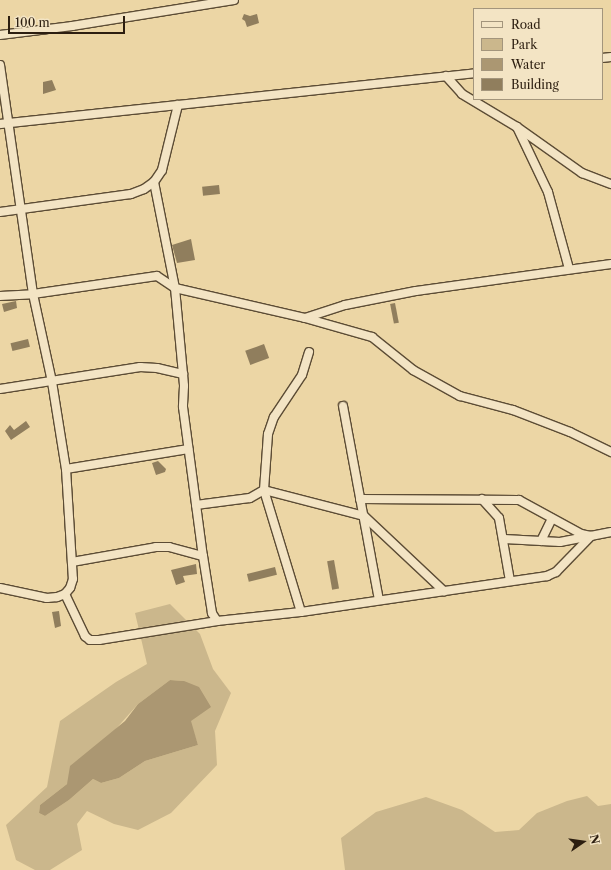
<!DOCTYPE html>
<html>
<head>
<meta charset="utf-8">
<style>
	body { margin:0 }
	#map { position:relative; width:611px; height:870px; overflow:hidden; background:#ecd6a5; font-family:"Libre Caslon Text",serif }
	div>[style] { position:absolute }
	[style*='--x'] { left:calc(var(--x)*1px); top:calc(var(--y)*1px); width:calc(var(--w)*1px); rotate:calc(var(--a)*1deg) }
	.green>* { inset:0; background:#cbb78c }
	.water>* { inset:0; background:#ab9772 }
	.building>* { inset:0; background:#907e5d; transform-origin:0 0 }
	.roads { filter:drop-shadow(1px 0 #5c4c35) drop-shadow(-1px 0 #5c4c35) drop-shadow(0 1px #5c4c35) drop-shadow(0 -1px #5c4c35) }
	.minor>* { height:8px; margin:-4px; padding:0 4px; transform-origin:4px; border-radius:4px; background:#f3e4c4 }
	span { translate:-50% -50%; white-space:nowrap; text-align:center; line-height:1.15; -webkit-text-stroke:4px #f3e4c4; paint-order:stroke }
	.legend { position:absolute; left:473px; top:8px; width:130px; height:92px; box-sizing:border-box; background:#f3e4c4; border:1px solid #a3957c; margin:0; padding:5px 7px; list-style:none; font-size:12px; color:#2c1e10 }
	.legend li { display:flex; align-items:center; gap:8px; height:20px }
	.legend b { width:20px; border:1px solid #a3957c }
	.north { position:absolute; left:563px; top:822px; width:40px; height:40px; -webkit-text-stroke:3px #f3e4c4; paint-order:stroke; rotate:77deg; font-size:11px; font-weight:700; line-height:16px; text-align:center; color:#2c1e10 }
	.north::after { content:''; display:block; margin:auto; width:14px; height:18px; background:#2c1e10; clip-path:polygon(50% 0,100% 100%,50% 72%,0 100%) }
	.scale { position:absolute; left:8px; top:16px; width:117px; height:18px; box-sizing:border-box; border:2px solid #2c1e10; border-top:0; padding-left:5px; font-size:12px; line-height:14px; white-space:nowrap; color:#2c1e10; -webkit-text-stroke:3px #f3e4c4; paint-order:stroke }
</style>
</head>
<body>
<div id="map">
	<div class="green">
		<div style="clip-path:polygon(evenodd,170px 604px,200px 634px,213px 669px,231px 693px,215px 731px,217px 765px,171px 813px,138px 830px,114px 824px,87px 811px,77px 824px,82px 850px,50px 870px,35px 870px,16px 860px,6px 825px,47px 787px,60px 721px,116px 682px,147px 664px,135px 613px,170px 604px,170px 680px,184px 681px,190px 721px,198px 745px,145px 761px,119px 778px,101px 783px,93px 779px,69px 800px,45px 816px,39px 813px,40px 805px,67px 784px,138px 704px,170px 680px)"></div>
		<div style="clip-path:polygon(587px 796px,598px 806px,611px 804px,611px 870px,345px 870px,341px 838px,376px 812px,426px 797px,462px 810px,495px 832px,519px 830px,537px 813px,567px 801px)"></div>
	</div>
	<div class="water">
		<div style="clip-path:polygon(170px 680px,184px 681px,199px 687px,211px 707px,191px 721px,198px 745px,145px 761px,119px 778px,101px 783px,93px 779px,69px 800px,45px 816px,39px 813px,40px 805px,67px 784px,70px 766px,125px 721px,138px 704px)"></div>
	</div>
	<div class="building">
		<div style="clip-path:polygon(244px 14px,250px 16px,257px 14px,259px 23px,247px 27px,245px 21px,242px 19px)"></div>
		<div style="clip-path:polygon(52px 80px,56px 90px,43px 94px,43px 82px)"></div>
		<div style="left:219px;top:185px;width:9px;height:17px;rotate:84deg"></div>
		<div style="clip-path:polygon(191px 239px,195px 260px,177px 263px,172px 245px)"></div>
		<div style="clip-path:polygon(16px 301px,17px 308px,4px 312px,2px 304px)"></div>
		<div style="left:395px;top:303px;width:20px;height:5px;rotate:79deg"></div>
		<div style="left:28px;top:339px;width:8px;height:18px;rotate:76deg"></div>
		<div style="left:264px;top:344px;width:15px;height:20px;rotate:70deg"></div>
		<div style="clip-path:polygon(26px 421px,30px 427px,11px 440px,5px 431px,10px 425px,14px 430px)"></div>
		<div style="clip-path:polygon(158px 461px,166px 469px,165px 472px,156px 475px,152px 463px)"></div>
		<div style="left:334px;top:560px;width:29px;height:7px;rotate:80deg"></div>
		<div style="clip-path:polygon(196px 564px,197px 574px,183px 576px,185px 582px,176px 585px,171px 570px)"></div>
		<div style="left:275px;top:567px;width:8px;height:29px;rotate:76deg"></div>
		<div style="clip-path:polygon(59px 611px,61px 626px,55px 628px,52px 612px)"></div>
	</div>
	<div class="roads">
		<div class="minor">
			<div style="--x:0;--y:35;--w:73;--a:-7.1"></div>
			<div style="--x:72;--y:26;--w:164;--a:-9.1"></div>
			<div style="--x:602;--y:58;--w:9;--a:-6"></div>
			<div style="--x:0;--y:65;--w:231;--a:81.8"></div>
			<div style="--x:33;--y:294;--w:90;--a:77.8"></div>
			<div style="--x:52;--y:382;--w:88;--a:80.9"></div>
			<div style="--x:66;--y:469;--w:110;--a:86.4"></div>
			<div style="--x:73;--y:579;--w:9;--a:108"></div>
			<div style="--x:70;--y:588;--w:8;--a:130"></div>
			<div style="--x:65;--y:594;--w:9;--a:159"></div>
			<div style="--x:57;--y:597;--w:10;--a:174"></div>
			<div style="--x:47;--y:598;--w:48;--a:-168"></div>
			<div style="--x:446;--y:76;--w:24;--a:48"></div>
			<div style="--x:462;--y:94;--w:64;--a:31"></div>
			<div style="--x:517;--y:127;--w:72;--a:64.5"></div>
			<div style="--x:548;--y:192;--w:80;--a:74.7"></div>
			<div style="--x:0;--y:124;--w:477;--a:-6.1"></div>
			<div style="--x:517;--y:127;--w:80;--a:35.3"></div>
			<div style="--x:582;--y:173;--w:31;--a:21"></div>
			<div style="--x:154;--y:182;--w:108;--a:78.8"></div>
			<div style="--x:175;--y:288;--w:86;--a:84.7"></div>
			<div style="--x:0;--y:212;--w:132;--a:-7.8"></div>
			<div style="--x:131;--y:194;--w:14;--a:-21"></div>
			<div style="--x:144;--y:189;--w:12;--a:-35"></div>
			<div style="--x:154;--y:182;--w:14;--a:-56"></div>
			<div style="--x:162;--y:170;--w:67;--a:-76.2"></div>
			<div style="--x:0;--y:296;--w:33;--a:-3"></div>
			<div style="--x:33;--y:294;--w:125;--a:-8.3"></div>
			<div style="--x:157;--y:276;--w:22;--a:34"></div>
			<div style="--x:175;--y:288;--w:133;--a:13"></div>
			<div style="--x:305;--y:318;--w:42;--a:-18"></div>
			<div style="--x:345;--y:305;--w:72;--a:-11.2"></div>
			<div style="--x:416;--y:291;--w:197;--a:-7.9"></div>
			<div style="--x:305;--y:318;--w:70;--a:15.8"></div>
			<div style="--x:372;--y:337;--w:53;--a:38.8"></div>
			<div style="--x:413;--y:370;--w:54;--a:29"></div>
			<div style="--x:460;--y:396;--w:55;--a:14.8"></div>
			<div style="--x:513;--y:410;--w:61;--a:21.1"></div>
			<div style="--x:570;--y:432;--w:46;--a:26"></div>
			<div style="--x:0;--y:389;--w:142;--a:-8.9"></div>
			<div style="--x:140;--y:367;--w:17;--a:3"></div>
			<div style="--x:157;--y:368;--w:27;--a:13"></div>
			<div style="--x:183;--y:374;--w:12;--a:85"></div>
			<div style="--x:184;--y:386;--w:21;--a:93"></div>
			<div style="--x:183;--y:407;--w:150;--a:82.4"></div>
			<div style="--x:203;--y:556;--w:58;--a:81"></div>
			<div style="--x:212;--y:613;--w:9;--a:58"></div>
			<div style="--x:343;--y:406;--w:197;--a:79.5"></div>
			<div style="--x:66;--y:469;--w:124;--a:-9.3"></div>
			<div style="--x:360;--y:499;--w:159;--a:0.4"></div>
			<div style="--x:519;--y:500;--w:71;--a:28.7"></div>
			<div style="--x:581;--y:534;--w:10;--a:11"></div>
			<div style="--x:482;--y:499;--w:25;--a:48"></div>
			<div style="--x:499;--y:518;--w:64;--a:80.1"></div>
			<div style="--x:196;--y:505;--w:54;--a:-7.4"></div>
			<div style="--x:250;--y:498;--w:16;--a:-30"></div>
			<div style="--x:264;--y:490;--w:103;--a:14.6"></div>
			<div style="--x:364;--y:516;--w:110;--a:43.2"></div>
			<div style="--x:504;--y:539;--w:56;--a:3.1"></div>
			<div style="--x:560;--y:542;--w:52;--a:-11.1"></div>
			<div style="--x:541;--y:541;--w:25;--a:-64"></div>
			<div style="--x:72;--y:562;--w:85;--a:-10.1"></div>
			<div style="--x:156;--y:547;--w:13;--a:0"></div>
			<div style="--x:169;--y:547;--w:35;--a:15"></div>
			<div style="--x:65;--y:594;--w:47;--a:64.5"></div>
			<div style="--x:85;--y:636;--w:6;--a:39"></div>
			<div style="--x:90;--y:640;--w:9;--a:0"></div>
			<div style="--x:99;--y:640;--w:120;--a:-9.1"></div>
			<div style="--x:217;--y:621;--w:84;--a:-6.1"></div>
			<div style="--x:301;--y:612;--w:249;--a:-8.3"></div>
			<div style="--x:547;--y:576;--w:10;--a:-24"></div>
			<div style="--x:556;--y:572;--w:50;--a:-45.8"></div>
			<div style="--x:301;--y:612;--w:127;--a:-106.9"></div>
			<div style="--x:264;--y:490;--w:56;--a:-85.9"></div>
			<div style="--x:268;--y:434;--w:18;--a:-71"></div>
			<div style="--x:274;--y:417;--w:50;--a:-56.3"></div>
			<div style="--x:302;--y:375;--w:24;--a:-73"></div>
		</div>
	</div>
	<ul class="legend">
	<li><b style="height:5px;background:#f3e4c4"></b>Road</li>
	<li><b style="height:11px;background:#cbb78c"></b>Park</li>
	<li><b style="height:11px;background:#ab9772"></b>Water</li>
	<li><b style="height:11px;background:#907e5d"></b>Building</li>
	</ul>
	<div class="north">N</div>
	<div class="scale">100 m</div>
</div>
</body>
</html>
